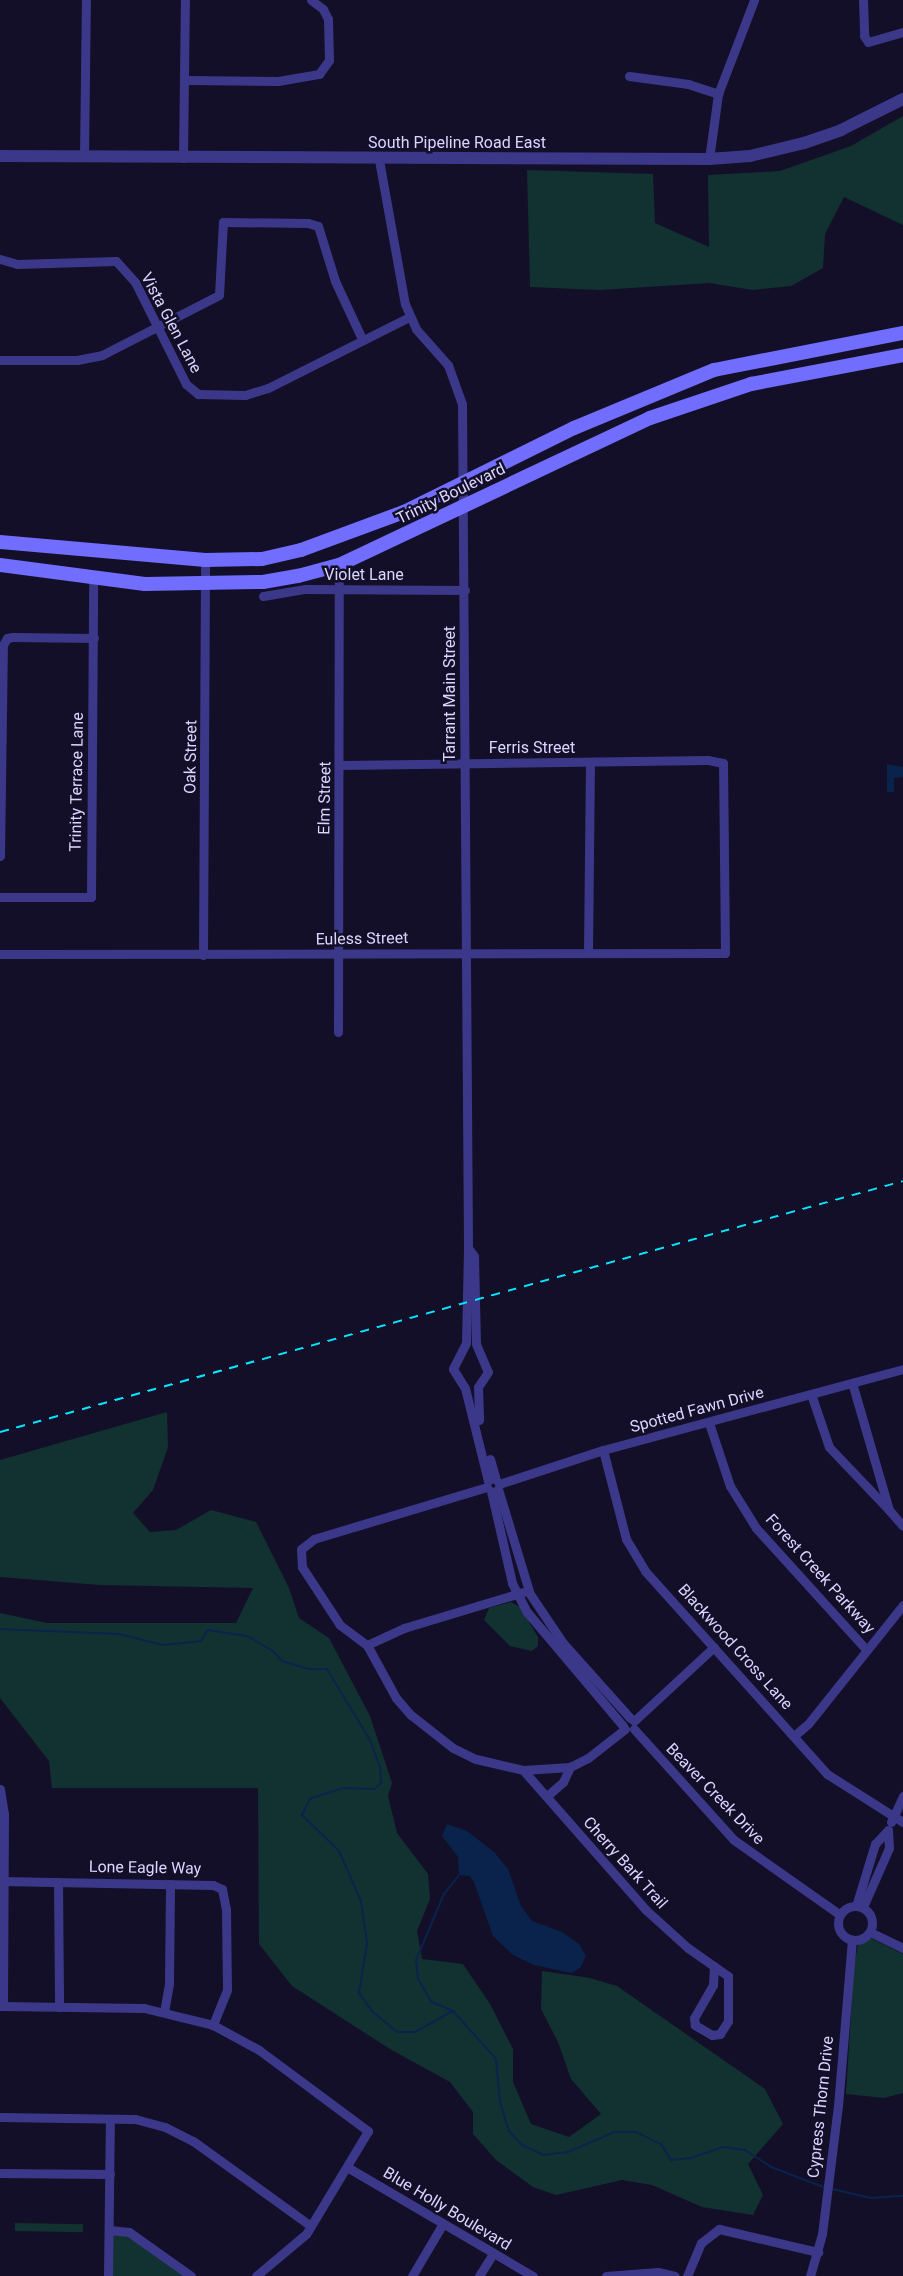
<!DOCTYPE html>
<html>
<head>
<meta charset="utf-8">
<style>
	body { margin:0 }
	#map { position:relative; width:903px; height:2276px; overflow:hidden; background:#130f28; font-family:Roboto,sans-serif }
	div>[style] { position:absolute }
	[style*='--x'] { left:calc(var(--x)*1px); top:calc(var(--y)*1px); width:calc(var(--w)*1px); rotate:calc(var(--a)*1deg) }
	.green>* { inset:0; background:#123231; transform-origin:0 0 }
	.water>* { inset:0; background:#0a234c }
	.stream>* { height:2px; margin:-1px; padding:0 1px; transform-origin:1px; border-radius:1px; background:#0a234c }
	.minor>* { height:9px; margin:-4.5px; padding:0 4.5px; transform-origin:4.5px; border-radius:4.5px; background:#3b3889 }
	.minor>.ring { margin:-4.5px; padding:0; box-sizing:content-box; background:none; border:9px solid #3b3889; border-radius:50% }
	.tertiary>* { height:12px; margin:-6px; padding:0 6px; transform-origin:6px; border-radius:6px; background:#3b3889 }
	.secondary>* { height:14px; margin:-7px; padding:0 7px; transform-origin:7px; border-radius:7px; background:#706dff }
	.rail>* { height:2px; margin-top:-1px; transform-origin:0; background:repeating-linear-gradient(90deg,#02e7ff 0 9px,transparent 0 17px) }
	span { translate:-50% -50%; white-space:nowrap; text-align:center; line-height:1.15; -webkit-text-stroke:5px #130f28; paint-order:stroke }
	.street-label { font-size:16px; color:#dbd6ff }
</style>
</head>
<body>
<div id="map">
	<div class="green">
		<div style="clip-path:polygon(903px 116px,903px 225px,844px 197px,825px 234px,823px 268px,791px 286px,753px 290px,709px 283px,600px 290px,530px 287px,527px 170px,653px 174px,655px 223px,709px 247px,708px 175px,780px 171px,851px 146px)"></div>
		<div style="clip-path:polygon(167px 1412px,168px 1447px,153px 1490px,133px 1513px,150px 1532px,176px 1530px,211px 1510px,256px 1522px,289px 1588px,299px 1618px,329px 1638px,370px 1716px,392px 1783px,388px 1796px,397px 1833px,428px 1874px,430px 1899px,417px 1931px,422px 1959px,463px 1964px,490px 2004px,513px 2049px,513px 2082px,531px 2124px,569px 2137px,601px 2114px,571px 2079px,558px 2042px,541px 2009px,542px 1971px,590px 1978px,617px 1986px,765px 2089px,783px 2124px,748px 2164px,763px 2195px,753px 2215px,702px 2207px,652px 2185px,622px 2180px,556px 2195px,533px 2187px,496px 2160px,473px 2134px,473px 2112px,450px 2082px,390px 2049px,292px 1986px,259px 1944px,258px 1788px,52px 1788px,49px 1761px,0 1698px,0 1613px,47px 1623px,236px 1623px,253px 1588px,100px 1585px,0 1577px,0 1460px)"></div>
		<div style="clip-path:polygon(511px 1602px,520px 1607px,538px 1637px,538px 1646px,532px 1651px,510px 1646px,484px 1620px,489px 1608px)"></div>
		<div style="clip-path:polygon(870px 1938px,903px 1954px,903px 2093px,884px 2098px,846px 2094px,852px 1998px,849px 1991px,858px 1945px)"></div>
		<div style="left:15px;top:2223px;width:68px;height:8px;rotate:1deg"></div>
		<div style="clip-path:polygon(109px 2230px,122px 2230px,191px 2276px,108px 2276px)"></div>
	</div>
	<div class="water">
		<div style="clip-path:polygon(887px 764px,903px 767px,903px 777px,894px 778px,894px 792px,887px 792px)"></div>
		<div style="clip-path:polygon(447px 1824px,467px 1831px,494px 1852px,508px 1869px,521px 1906px,532px 1921px,562px 1932px,579px 1944px,586px 1956px,580px 1968px,571px 1973px,534px 1965px,513px 1955px,493px 1936px,474px 1882px,470px 1876px,459px 1875px,458px 1857px,442px 1836px)"></div>
	</div>
	<div class="stream">
		<div style="--x:0;--y:1629;--w:119;--a:2.4"></div>
		<div style="--x:119;--y:1634;--w:45;--a:14"></div>
		<div style="--x:163;--y:1645;--w:38;--a:-6"></div>
		<div style="--x:201;--y:1641;--w:13;--a:-58"></div>
		<div style="--x:208;--y:1630;--w:39;--a:9"></div>
		<div style="--x:247;--y:1636;--w:30;--a:30"></div>
		<div style="--x:273;--y:1651;--w:13;--a:48"></div>
		<div style="--x:282;--y:1661;--w:27;--a:17"></div>
		<div style="--x:308;--y:1669;--w:19;--a:0"></div>
		<div style="--x:327;--y:1669;--w:83;--a:58.8"></div>
		<div style="--x:370;--y:1740;--w:29;--a:70"></div>
		<div style="--x:380;--y:1767;--w:16;--a:86"></div>
		<div style="--x:381;--y:1783;--w:9;--a:139"></div>
		<div style="--x:374;--y:1789;--w:31;--a:-178"></div>
		<div style="--x:343;--y:1788;--w:35;--a:162"></div>
		<div style="--x:310;--y:1799;--w:18;--a:117"></div>
		<div style="--x:302;--y:1815;--w:52;--a:44.2"></div>
		<div style="--x:339;--y:1851;--w:55;--a:66.3"></div>
		<div style="--x:361;--y:1901;--w:42;--a:81.9"></div>
		<div style="--x:367;--y:1943;--w:51;--a:99.1"></div>
		<div style="--x:359;--y:1993;--w:22;--a:54"></div>
		<div style="--x:372;--y:2011;--w:33;--a:40"></div>
		<div style="--x:397;--y:2032;--w:18;--a:0"></div>
		<div style="--x:415;--y:2032;--w:43;--a:-28.9"></div>
		<div style="--x:459;--y:1875;--w:24;--a:128"></div>
		<div style="--x:444;--y:1894;--w:72;--a:113"></div>
		<div style="--x:416;--y:1960;--w:19;--a:84"></div>
		<div style="--x:418;--y:1979;--w:27;--a:59"></div>
		<div style="--x:432;--y:2002;--w:23;--a:23"></div>
		<div style="--x:453;--y:2011;--w:64;--a:48.1"></div>
		<div style="--x:496;--y:2059;--w:43;--a:84.7"></div>
		<div style="--x:500;--y:2102;--w:30;--a:73"></div>
		<div style="--x:509;--y:2131;--w:19;--a:47"></div>
		<div style="--x:522;--y:2145;--w:23;--a:25"></div>
		<div style="--x:543;--y:2155;--w:25;--a:-7"></div>
		<div style="--x:568;--y:2152;--w:50;--a:-23.5"></div>
		<div style="--x:614;--y:2132;--w:22;--a:0"></div>
		<div style="--x:636;--y:2132;--w:28;--a:26"></div>
		<div style="--x:661;--y:2144;--w:19;--a:58"></div>
		<div style="--x:671;--y:2160;--w:20;--a:-6"></div>
		<div style="--x:691;--y:2158;--w:34;--a:-19"></div>
		<div style="--x:723;--y:2147;--w:22;--a:8"></div>
		<div style="--x:745;--y:2150;--w:31;--a:33"></div>
		<div style="--x:771;--y:2167;--w:59;--a:20.9"></div>
		<div style="--x:832;--y:2189;--w:40;--a:13"></div>
		<div style="--x:871;--y:2198;--w:32;--a:-4"></div>
	</div>
	<div class="minor">
		<div style="--x:863;--y:0;--w:36;--a:88"></div>
		<div style="--x:864;--y:36;--w:7;--a:56"></div>
		<div style="--x:868;--y:42;--w:36;--a:-16"></div>
		<div style="--x:629;--y:76;--w:60;--a:7.7"></div>
		<div style="--x:688;--y:84;--w:32;--a:18"></div>
		<div style="--x:184;--y:80;--w:94;--a:0.6"></div>
		<div style="--x:278;--y:81;--w:42;--a:-9.7"></div>
		<div style="--x:319;--y:74;--w:17;--a:-54"></div>
		<div style="--x:329;--y:60;--w:41;--a:-91.4"></div>
		<div style="--x:328;--y:19;--w:11;--a:-117"></div>
		<div style="--x:323;--y:9;--w:15;--a:-143"></div>
		<div style="--x:84;--y:157;--w:157;--a:-89.3"></div>
		<div style="--x:183;--y:158;--w:158;--a:-89.3"></div>
		<div style="--x:709;--y:159;--w:66;--a:-82.1"></div>
		<div style="--x:718;--y:94;--w:101;--a:-69"></div>
		<div style="--x:379;--y:160;--w:146;--a:79.8"></div>
		<div style="--x:405;--y:304;--w:27;--a:66"></div>
		<div style="--x:416;--y:329;--w:48;--a:48.4"></div>
		<div style="--x:448;--y:365;--w:41;--a:70.3"></div>
		<div style="--x:462;--y:404;--w:844;--a:89.59"></div>
		<div style="--x:468;--y:1248;--w:95;--a:91.2"></div>
		<div style="--x:466;--y:1343;--w:29;--a:117"></div>
		<div style="--x:453;--y:1369;--w:22;--a:58"></div>
		<div style="--x:465;--y:1388;--w:96;--a:76.1"></div>
		<div style="--x:0;--y:259;--w:18;--a:16"></div>
		<div style="--x:17;--y:264;--w:99;--a:-1.7"></div>
		<div style="--x:116;--y:261;--w:28;--a:48"></div>
		<div style="--x:135;--y:282;--w:114;--a:63.4"></div>
		<div style="--x:186;--y:384;--w:16;--a:40"></div>
		<div style="--x:198;--y:394;--w:47;--a:1.2"></div>
		<div style="--x:245;--y:395;--w:24;--a:-17"></div>
		<div style="--x:268;--y:388;--w:158;--a:-26.7"></div>
		<div style="--x:0;--y:360;--w:77;--a:0"></div>
		<div style="--x:77;--y:360;--w:25;--a:-11"></div>
		<div style="--x:102;--y:355;--w:131;--a:-27.1"></div>
		<div style="--x:219;--y:295;--w:73;--a:-86.9"></div>
		<div style="--x:223;--y:222;--w:85;--a:0.7"></div>
		<div style="--x:308;--y:223;--w:10;--a:17"></div>
		<div style="--x:318;--y:226;--w:58;--a:72.8"></div>
		<div style="--x:335;--y:281;--w:64;--a:65"></div>
		<div style="--x:263;--y:596;--w:43;--a:-9.5"></div>
		<div style="--x:305;--y:589;--w:160;--a:0.4"></div>
		<div style="--x:0;--y:856;--w:211;--a:-89.2"></div>
		<div style="--x:3;--y:645;--w:8;--a:-60"></div>
		<div style="--x:7;--y:638;--w:6;--a:-9"></div>
		<div style="--x:13;--y:637;--w:81;--a:0.7"></div>
		<div style="--x:0;--y:897;--w:91;--a:0"></div>
		<div style="--x:91;--y:897;--w:321;--a:-89.6"></div>
		<div style="--x:588;--y:952;--w:189;--a:-89.4"></div>
		<div style="--x:0;--y:954;--w:725;--a:-0.08"></div>
		<div style="--x:725;--y:953;--w:190;--a:-90.6"></div>
		<div style="--x:723;--y:763;--w:15;--a:-169"></div>
		<div style="--x:708;--y:760;--w:367;--a:179.2"></div>
		<div style="--x:203;--y:955;--w:395;--a:-89.7"></div>
		<div style="--x:338;--y:1032;--w:467;--a:-89.9"></div>
		<div style="--x:468;--y:1248;--w:10;--a:53"></div>
		<div style="--x:474;--y:1256;--w:88;--a:88.7"></div>
		<div style="--x:476;--y:1344;--w:30;--a:67"></div>
		<div style="--x:488;--y:1372;--w:18;--a:124"></div>
		<div style="--x:478;--y:1387;--w:33;--a:88"></div>
		<div style="--x:811;--y:1394;--w:56;--a:71.2"></div>
		<div style="--x:829;--y:1447;--w:87;--a:46.4"></div>
		<div style="--x:889;--y:1510;--w:132;--a:-106.2"></div>
		<div style="--x:709;--y:1423;--w:66;--a:71.6"></div>
		<div style="--x:730;--y:1486;--w:49;--a:58.2"></div>
		<div style="--x:756;--y:1528;--w:162;--a:47.8"></div>
		<div style="--x:603;--y:1450;--w:92;--a:75.5"></div>
		<div style="--x:626;--y:1539;--w:37;--a:59"></div>
		<div style="--x:645;--y:1571;--w:273;--a:48.1"></div>
		<div style="--x:827;--y:1774;--w:90;--a:32.3"></div>
		<div style="--x:490;--y:1459;--w:22;--a:74"></div>
		<div style="--x:499;--y:1484;--w:109;--a:-18.1"></div>
		<div style="--x:603;--y:1450;--w:311;--a:-15.1"></div>
		<div style="--x:487;--y:1487;--w:181;--a:163.3"></div>
		<div style="--x:314;--y:1539;--w:16;--a:142"></div>
		<div style="--x:301;--y:1549;--w:18;--a:87"></div>
		<div style="--x:302;--y:1567;--w:69;--a:56.8"></div>
		<div style="--x:340;--y:1625;--w:34;--a:37"></div>
		<div style="--x:367;--y:1645;--w:60;--a:61.3"></div>
		<div style="--x:396;--y:1698;--w:23;--a:49"></div>
		<div style="--x:411;--y:1715;--w:53;--a:38.2"></div>
		<div style="--x:453;--y:1748;--w:25;--a:26"></div>
		<div style="--x:476;--y:1759;--w:48;--a:13.2"></div>
		<div style="--x:523;--y:1770;--w:47;--a:-3.7"></div>
		<div style="--x:570;--y:1767;--w:20;--a:-27"></div>
		<div style="--x:588;--y:1758;--w:47;--a:-38.1"></div>
		<div style="--x:498;--y:1489;--w:110;--a:73.1"></div>
		<div style="--x:530;--y:1594;--w:59;--a:56"></div>
		<div style="--x:563;--y:1643;--w:101;--a:48.2"></div>
		<div style="--x:491;--y:1491;--w:94;--a:77.1"></div>
		<div style="--x:512;--y:1583;--w:33;--a:63"></div>
		<div style="--x:527;--y:1612;--w:149;--a:49.9"></div>
		<div style="--x:889;--y:1510;--w:21;--a:49"></div>
		<div style="--x:367;--y:1645;--w:41;--a:-24.7"></div>
		<div style="--x:404;--y:1628;--w:124;--a:-16.8"></div>
		<div style="--x:634;--y:1721;--w:109;--a:-42.8"></div>
		<div style="--x:634;--y:1729;--w:149;--a:48"></div>
		<div style="--x:734;--y:1840;--w:128;--a:35.2"></div>
		<div style="--x:794;--y:1736;--w:18;--a:-41"></div>
		<div style="--x:808;--y:1724;--w:152;--a:-51.4"></div>
		<div style="--x:523;--y:1770;--w:186;--a:48.7"></div>
		<div style="--x:646;--y:1910;--w:57;--a:42.1"></div>
		<div style="--x:688;--y:1948;--w:49;--a:35"></div>
		<div style="--x:728;--y:1976;--w:45;--a:90"></div>
		<div style="--x:728;--y:2021;--w:15;--a:122"></div>
		<div style="--x:720;--y:2034;--w:8;--a:173"></div>
		<div style="--x:712;--y:2035;--w:20;--a:-150"></div>
		<div style="--x:695;--y:2025;--w:7;--a:-98"></div>
		<div style="--x:694;--y:2018;--w:38;--a:-60"></div>
		<div style="--x:713;--y:1985;--w:19;--a:-87"></div>
		<div style="--x:0;--y:1789;--w:25;--a:81"></div>
		<div style="--x:4;--y:1814;--w:192;--a:90.3"></div>
		<div style="--x:547;--y:1796;--w:21;--a:-41"></div>
		<div style="--x:563;--y:1782;--w:17;--a:-65"></div>
		<div style="--x:891;--y:1822;--w:29;--a:-65"></div>
		<div style="--x:0;--y:1881;--w:213;--a:1.1"></div>
		<div style="--x:213;--y:1885;--w:10;--a:24"></div>
		<div style="--x:222;--y:1889;--w:20;--a:79"></div>
		<div style="--x:226;--y:1909;--w:81;--a:89.3"></div>
		<div style="--x:227;--y:1990;--w:38;--a:112"></div>
		<div style="--x:58;--y:1882;--w:125;--a:89.5"></div>
		<div class="ring" style="left:838px;top:1906px;width:25px;height:25px"></div>
		<div style="--x:856;--y:1906;--w:65;--a:-73"></div>
		<div style="--x:875;--y:1844;--w:19;--a:-47"></div>
		<div style="--x:888;--y:1830;--w:18;--a:87"></div>
		<div style="--x:889;--y:1848;--w:64;--a:113.8"></div>
		<div style="--x:870;--y:1932;--w:37;--a:26"></div>
		<div style="--x:0;--y:2006;--w:144;--a:0.8"></div>
		<div style="--x:144;--y:2008;--w:71;--a:13.8"></div>
		<div style="--x:213;--y:2025;--w:52;--a:28.5"></div>
		<div style="--x:259;--y:2050;--w:136;--a:36.6"></div>
		<div style="--x:368;--y:2131;--w:120;--a:121"></div>
		<div style="--x:306;--y:2234;--w:65;--a:140"></div>
		<div style="--x:164;--y:2012;--w:29;--a:-80"></div>
		<div style="--x:169;--y:1983;--w:99;--a:-89.4"></div>
		<div style="--x:0;--y:2117;--w:135;--a:0.8"></div>
		<div style="--x:135;--y:2119;--w:31;--a:15"></div>
		<div style="--x:165;--y:2127;--w:31;--a:27"></div>
		<div style="--x:193;--y:2141;--w:145;--a:35.8"></div>
		<div style="--x:347;--y:2167;--w:216;--a:30.4"></div>
		<div style="--x:0;--y:2173;--w:110;--a:0.5"></div>
		<div style="--x:109;--y:2230;--w:20;--a:6"></div>
		<div style="--x:129;--y:2232;--w:76;--a:35.4"></div>
		<div style="--x:108;--y:2276;--w:157;--a:-89.3"></div>
		<div style="--x:412;--y:2276;--w:59;--a:-59.5"></div>
		<div style="--x:479;--y:2276;--w:25;--a:-58"></div>
		<div style="--x:606;--y:2276;--w:52;--a:-4.4"></div>
		<div style="--x:658;--y:2272;--w:17;--a:13"></div>
		<div style="--x:687;--y:2276;--w:36;--a:-67"></div>
		<div style="--x:701;--y:2243;--w:23;--a:-38"></div>
		<div style="--x:719;--y:2229;--w:102;--a:13.1"></div>
		<div style="--x:810;--y:2276;--w:44;--a:-74.1"></div>
		<div style="--x:822;--y:2234;--w:129;--a:-82.9"></div>
		<div style="--x:838;--y:2106;--w:167;--a:-85.2"></div>
	</div>
	<div class="tertiary">
		<div style="--x:0;--y:156;--w:709;--a:0.24"></div>
		<div style="--x:709;--y:159;--w:41;--a:-4.2"></div>
		<div style="--x:750;--y:156;--w:56;--a:-13.5"></div>
		<div style="--x:804;--y:143;--w:39;--a:-19"></div>
		<div style="--x:841;--y:130;--w:69;--a:-26.6"></div>
	</div>
	<div class="secondary">
		<div style="--x:0;--y:542;--w:206;--a:5"></div>
		<div style="--x:205;--y:560;--w:57;--a:-1"></div>
		<div style="--x:262;--y:559;--w:40;--a:-13"></div>
		<div style="--x:301;--y:550;--w:110;--a:-20.3"></div>
		<div style="--x:404;--y:512;--w:190;--a:-26.3"></div>
		<div style="--x:574;--y:428;--w:152;--a:-22.5"></div>
		<div style="--x:714;--y:370;--w:193;--a:-11.1"></div>
		<div style="--x:0;--y:565;--w:146;--a:7.5"></div>
		<div style="--x:145;--y:584;--w:118;--a:-1"></div>
		<div style="--x:263;--y:582;--w:36;--a:-10"></div>
		<div style="--x:298;--y:576;--w:42;--a:-15"></div>
		<div style="--x:339;--y:565;--w:344;--a:-25.3"></div>
		<div style="--x:650;--y:418;--w:107;--a:-18.6"></div>
		<div style="--x:751;--y:384;--w:155;--a:-10.8"></div>
	</div>
	<div class="rail">
		<div style="--x:0;--y:1432;--w:937;--a:-15.53"></div>
	</div>
	<div class="street-label">
		<span style="left:457px;top:143px">South Pipeline Road East</span>
		<span style="left:171px;top:323px;rotate:62deg">Vista Glen Lane</span>
		<span style="left:451px;top:494px;rotate:-26deg">Trinity Boulevard</span>
		<span style="left:364px;top:575px">Violet Lane</span>
		<span style="left:450px;top:694px;rotate:-90deg">Tarrant Main Street</span>
		<span style="left:532px;top:748px">Ferris Street</span>
		<span style="left:191px;top:757px;rotate:-89deg">Oak Street</span>
		<span style="left:77px;top:782px;rotate:-89deg">Trinity Terrace Lane</span>
		<span style="left:325px;top:798px;rotate:-89deg">Elm Street</span>
		<span style="left:362px;top:939px;rotate:-1deg">Euless Street</span>
		<span style="left:697px;top:1410px;rotate:-15deg">Spotted Fawn Drive</span>
		<span style="left:820px;top:1574px;rotate:48deg">Forest Creek Parkway</span>
		<span style="left:735px;top:1647px;rotate:48deg">Blackwood Cross Lane</span>
		<span style="left:715px;top:1794px;rotate:46deg">Beaver Creek Drive</span>
		<span style="left:625px;top:1863px;rotate:48deg">Cherry Bark Trail</span>
		<span style="left:145px;top:1868px;rotate:1deg">Lone Eagle Way</span>
		<span style="left:821px;top:2107px;rotate:-84deg">Cypress Thorn Drive</span>
		<span style="left:447px;top:2209px;rotate:31deg">Blue Holly Boulevard</span>
	</div>
</div>
</body>
</html>
